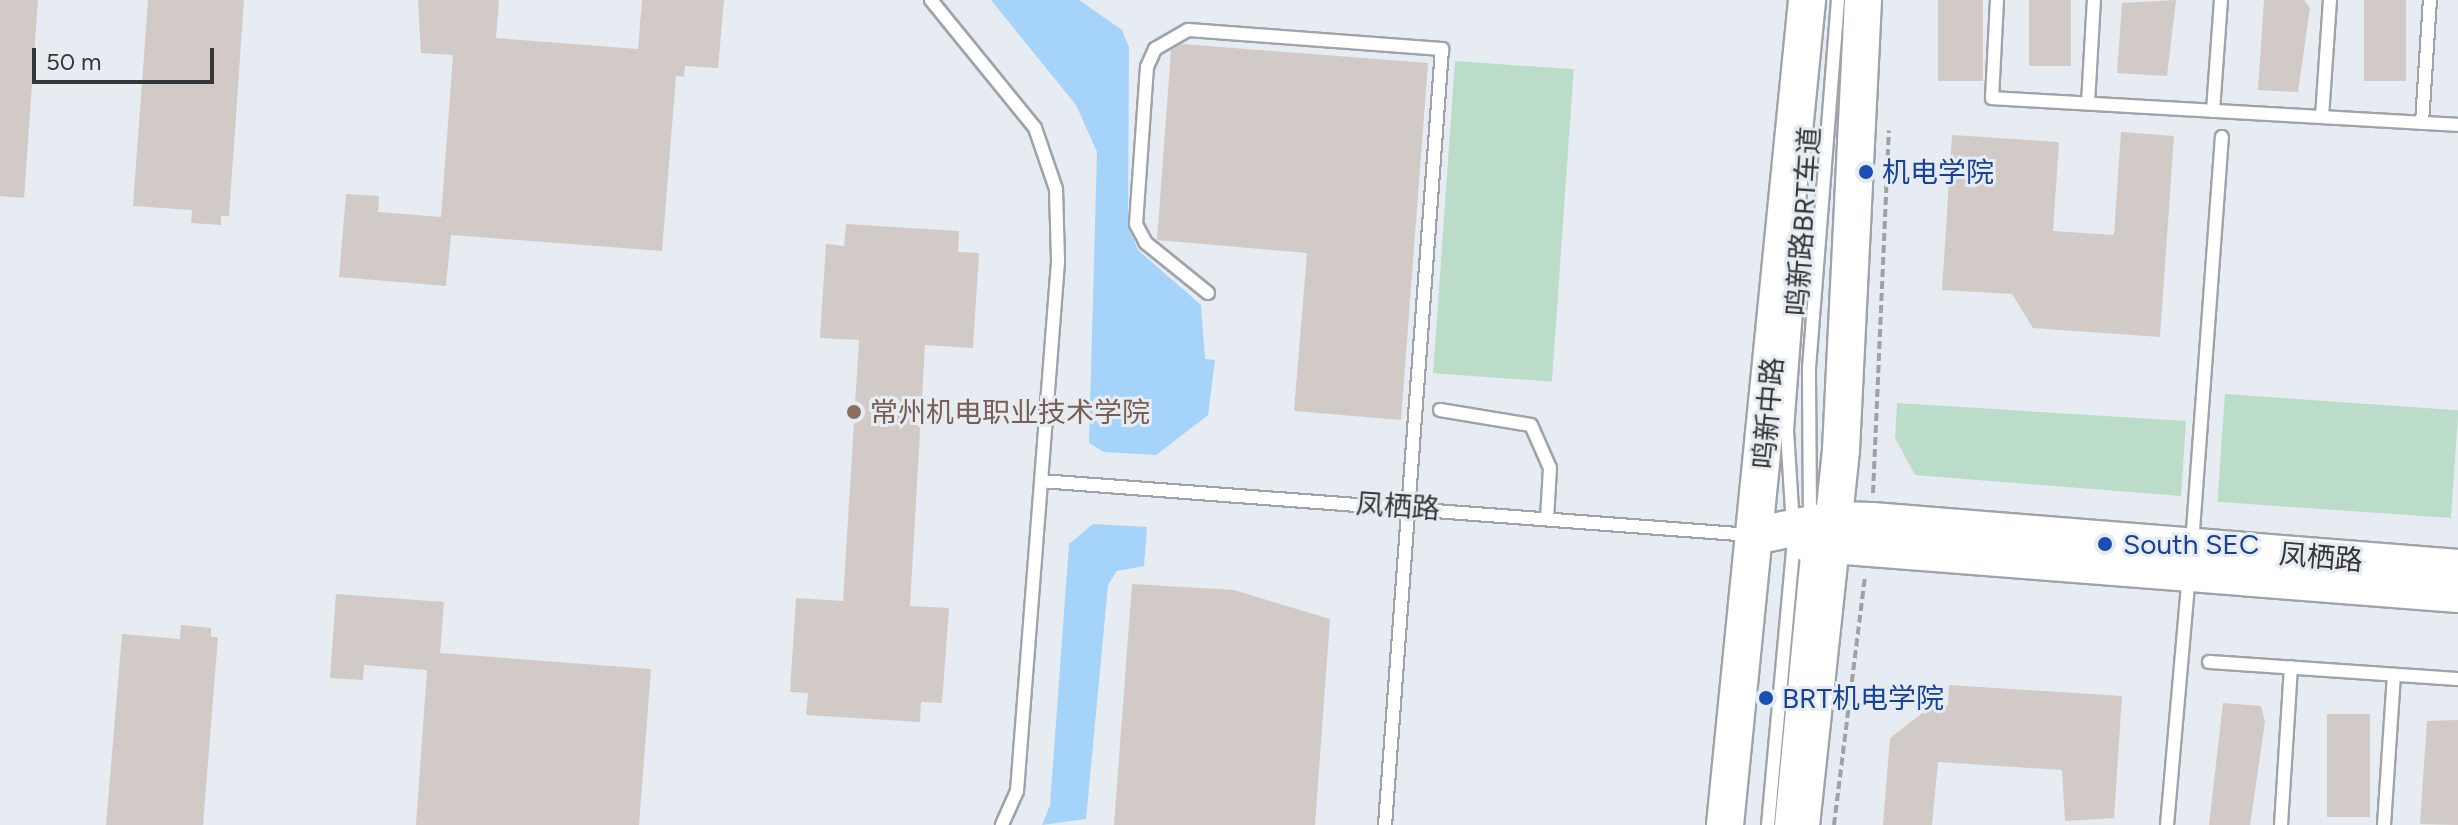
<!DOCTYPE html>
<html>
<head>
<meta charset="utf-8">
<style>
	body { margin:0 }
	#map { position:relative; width:2458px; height:825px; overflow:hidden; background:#e6ecf1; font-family:Figtree,"Noto Sans SC",sans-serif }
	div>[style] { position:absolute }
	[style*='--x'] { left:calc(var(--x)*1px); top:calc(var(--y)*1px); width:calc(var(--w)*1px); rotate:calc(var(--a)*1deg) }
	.green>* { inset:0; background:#bbdcc8; transform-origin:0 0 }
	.water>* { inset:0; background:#a5d3fa }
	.building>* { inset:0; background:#d2cac7; transform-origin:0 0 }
	.path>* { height:4px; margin-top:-2px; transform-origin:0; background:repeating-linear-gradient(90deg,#9da2a6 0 8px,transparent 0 12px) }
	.roads { filter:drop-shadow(2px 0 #9ea4a9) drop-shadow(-2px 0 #9ea4a9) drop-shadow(0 2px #9ea4a9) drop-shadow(0 -2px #9ea4a9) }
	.lane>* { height:12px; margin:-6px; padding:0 6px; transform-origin:6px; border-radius:6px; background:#fff }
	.secondary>* { height:36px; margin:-18px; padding:0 18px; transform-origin:18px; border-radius:18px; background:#fff }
	.dots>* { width:22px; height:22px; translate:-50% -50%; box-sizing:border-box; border:4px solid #e6ecf1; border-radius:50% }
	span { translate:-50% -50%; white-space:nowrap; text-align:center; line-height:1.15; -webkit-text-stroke:6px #e6ecf1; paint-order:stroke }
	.transit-label { font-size:28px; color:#164399 }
	.left { translate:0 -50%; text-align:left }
	.street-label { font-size:28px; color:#343638 }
	.education-label { font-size:28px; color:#785e54 }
	.scale { position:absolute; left:32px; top:48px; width:182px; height:36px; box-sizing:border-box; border:4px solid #343638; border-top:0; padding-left:10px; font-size:24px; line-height:28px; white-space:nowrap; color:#343638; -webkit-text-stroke:6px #e6ecf1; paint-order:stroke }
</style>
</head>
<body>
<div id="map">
	<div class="green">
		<div style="left:1455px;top:61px;width:119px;height:313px;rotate:4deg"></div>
		<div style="left:2225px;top:394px;width:234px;height:108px;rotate:4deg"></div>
		<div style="clip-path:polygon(1897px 403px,2186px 421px,2181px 496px,1915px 475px,1895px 438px)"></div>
	</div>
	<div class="water">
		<div style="clip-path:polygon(991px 0,1079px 0,1122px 30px,1129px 47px,1128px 226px,1138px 250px,1201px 305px,1205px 359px,1215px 360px,1208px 415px,1156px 455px,1104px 452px,1089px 443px,1097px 152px,1076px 105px)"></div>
		<div style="clip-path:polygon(1093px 524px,1147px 527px,1144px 566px,1117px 571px,1108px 585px,1086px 819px,1042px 825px,1050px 805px,1069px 544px)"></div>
	</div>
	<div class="building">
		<div style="clip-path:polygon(0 0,38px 0,24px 198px,0 196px)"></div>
		<div style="clip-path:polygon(148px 0,244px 0,229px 216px,221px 216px,221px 225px,191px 223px,192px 210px,133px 206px)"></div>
		<div style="clip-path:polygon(418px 0,499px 0,496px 38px,638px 49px,642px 0,724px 0,718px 68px,685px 66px,684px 77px,676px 76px,662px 251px,451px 235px,446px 286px,339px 277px,346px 194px,379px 196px,378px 212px,441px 217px,453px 55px,421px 53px)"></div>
		<div style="left:1938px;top:0;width:45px;height:81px"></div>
		<div style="left:2029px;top:0;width:42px;height:66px"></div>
		<div style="clip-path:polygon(2176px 0,2167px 76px,2117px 73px,2122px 3px)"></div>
		<div style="clip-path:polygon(2264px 0,2304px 0,2310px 8px,2298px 92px,2258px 90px)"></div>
		<div style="left:2364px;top:0;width:42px;height:81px"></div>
		<div style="clip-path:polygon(1182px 44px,1428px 63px,1401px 420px,1294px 411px,1307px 253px,1157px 240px,1171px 50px)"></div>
		<div style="clip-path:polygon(2121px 132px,2174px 136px,2160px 337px,2033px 328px,2012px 294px,1942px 290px,1952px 135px,2059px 142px,2053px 231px,2114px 235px)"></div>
		<div style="clip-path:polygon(846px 224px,959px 231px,958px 252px,979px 253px,973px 348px,925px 345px,910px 606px,949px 608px,942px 703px,921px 702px,920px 722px,806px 715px,808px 693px,790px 692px,796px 598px,843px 601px,859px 340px,820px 338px,826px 244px,844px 246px)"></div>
		<div style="clip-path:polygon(1132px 584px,1234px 590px,1330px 619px,1315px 825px,1114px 825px)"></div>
		<div style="clip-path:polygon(336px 594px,444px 602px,440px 653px,651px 669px,639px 825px,416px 825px,427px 670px,364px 665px,363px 680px,330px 678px)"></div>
		<div style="clip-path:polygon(181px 625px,211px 628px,211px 637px,218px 637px,203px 825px,106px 825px,122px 634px,180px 639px)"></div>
		<div style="clip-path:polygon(1949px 685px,2122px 696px,2114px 818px,2065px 821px,2062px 770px,1938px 762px,1932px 825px,1883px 825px,1890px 738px,1933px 705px,1948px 706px)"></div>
		<div style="clip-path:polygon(2223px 703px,2261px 706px,2265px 722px,2250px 825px,2209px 825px)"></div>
		<div style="left:2327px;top:714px;width:43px;height:103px"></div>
		<div style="clip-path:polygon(2458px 720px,2458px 825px,2420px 824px,2427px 721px)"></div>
	</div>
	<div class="path">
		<div style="--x:1873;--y:493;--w:363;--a:-87.5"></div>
		<div style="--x:1834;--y:825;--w:250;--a:-82.9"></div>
	</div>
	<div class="roads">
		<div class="lane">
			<div style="--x:931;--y:0;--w:165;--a:50.9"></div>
			<div style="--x:1035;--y:128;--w:65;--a:71"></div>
			<div style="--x:1056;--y:189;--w:73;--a:88.4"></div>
			<div style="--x:1058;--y:262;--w:531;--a:94.43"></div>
			<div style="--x:1017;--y:791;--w:37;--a:114"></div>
			<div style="--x:1997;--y:0;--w:98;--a:92.9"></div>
			<div style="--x:1992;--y:98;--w:467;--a:3.3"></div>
			<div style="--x:2088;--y:103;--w:103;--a:-86.7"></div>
			<div style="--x:2213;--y:111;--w:111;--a:-85.9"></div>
			<div style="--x:2322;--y:117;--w:117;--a:-86.1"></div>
			<div style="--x:2422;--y:123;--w:123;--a:-86.3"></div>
			<div style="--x:1208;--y:293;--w:80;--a:-141.1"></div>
			<div style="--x:1146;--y:243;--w:21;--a:-118"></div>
			<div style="--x:1136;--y:224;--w:157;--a:-86"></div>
			<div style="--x:1147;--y:67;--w:20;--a:-66"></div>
			<div style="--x:1155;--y:49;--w:38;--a:-30"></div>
			<div style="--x:1188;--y:30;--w:255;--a:4.3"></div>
			<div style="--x:1442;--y:49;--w:778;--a:94.2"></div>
			<div style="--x:1440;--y:410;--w:92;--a:9.4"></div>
			<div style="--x:1531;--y:425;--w:47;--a:66.2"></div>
			<div style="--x:1550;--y:468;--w:50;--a:93.4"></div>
			<div style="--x:1041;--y:481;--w:712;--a:4.35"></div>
			<div style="--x:1810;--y:519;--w:151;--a:-90.4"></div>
			<div style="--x:1809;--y:368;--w:369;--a:-85.5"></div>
			<div style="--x:2192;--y:544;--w:408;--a:-85.8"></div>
			<div style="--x:2209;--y:662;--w:250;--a:3.9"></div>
			<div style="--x:1768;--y:825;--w:284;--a:-84.8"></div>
			<div style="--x:1794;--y:542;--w:112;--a:-93.6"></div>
			<div style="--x:1787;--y:430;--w:213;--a:-85.7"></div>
			<div style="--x:1781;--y:825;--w:281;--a:-84.5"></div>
			<div style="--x:2167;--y:825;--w:252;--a:-85"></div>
			<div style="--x:2281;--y:825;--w:158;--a:-86.4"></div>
			<div style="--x:2384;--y:825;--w:150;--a:-86.2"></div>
		</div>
		<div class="secondary">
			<div style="--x:1754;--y:536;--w:80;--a:-11.6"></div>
			<div style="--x:1832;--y:520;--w:40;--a:1.4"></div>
			<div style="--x:1872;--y:521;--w:588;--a:4.59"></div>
			<div style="--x:1807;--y:543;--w:653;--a:4.48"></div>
			<div style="--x:1725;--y:825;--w:829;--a:-84.32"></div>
			<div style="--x:1801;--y:825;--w:377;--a:-83.9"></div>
			<div style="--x:1841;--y:450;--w:451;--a:-87.2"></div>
		</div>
	</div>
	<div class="dots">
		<div style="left:1866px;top:172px;background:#1a4fb4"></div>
		<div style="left:854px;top:412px;background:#8d6e63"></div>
		<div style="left:2105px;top:544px;background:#1a4fb4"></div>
		<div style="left:1766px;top:698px;background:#1a4fb4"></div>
	</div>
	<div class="transit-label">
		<span class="left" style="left:1882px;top:172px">机电学院</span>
		<span class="left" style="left:2123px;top:544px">South SEC</span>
		<span class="left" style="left:1782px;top:698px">BRT机电学院</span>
	</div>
	<div class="street-label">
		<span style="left:1803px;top:221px;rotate:-86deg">鸣新路BRT车道</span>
		<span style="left:1768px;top:413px;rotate:-85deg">鸣新中路</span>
		<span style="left:1398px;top:506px;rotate:4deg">凤栖路</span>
		<span style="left:2321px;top:557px;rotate:5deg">凤栖路</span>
	</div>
	<div class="education-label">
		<span class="left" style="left:870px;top:412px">常州机电职业技术学院</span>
	</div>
	<div class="scale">50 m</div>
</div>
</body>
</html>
